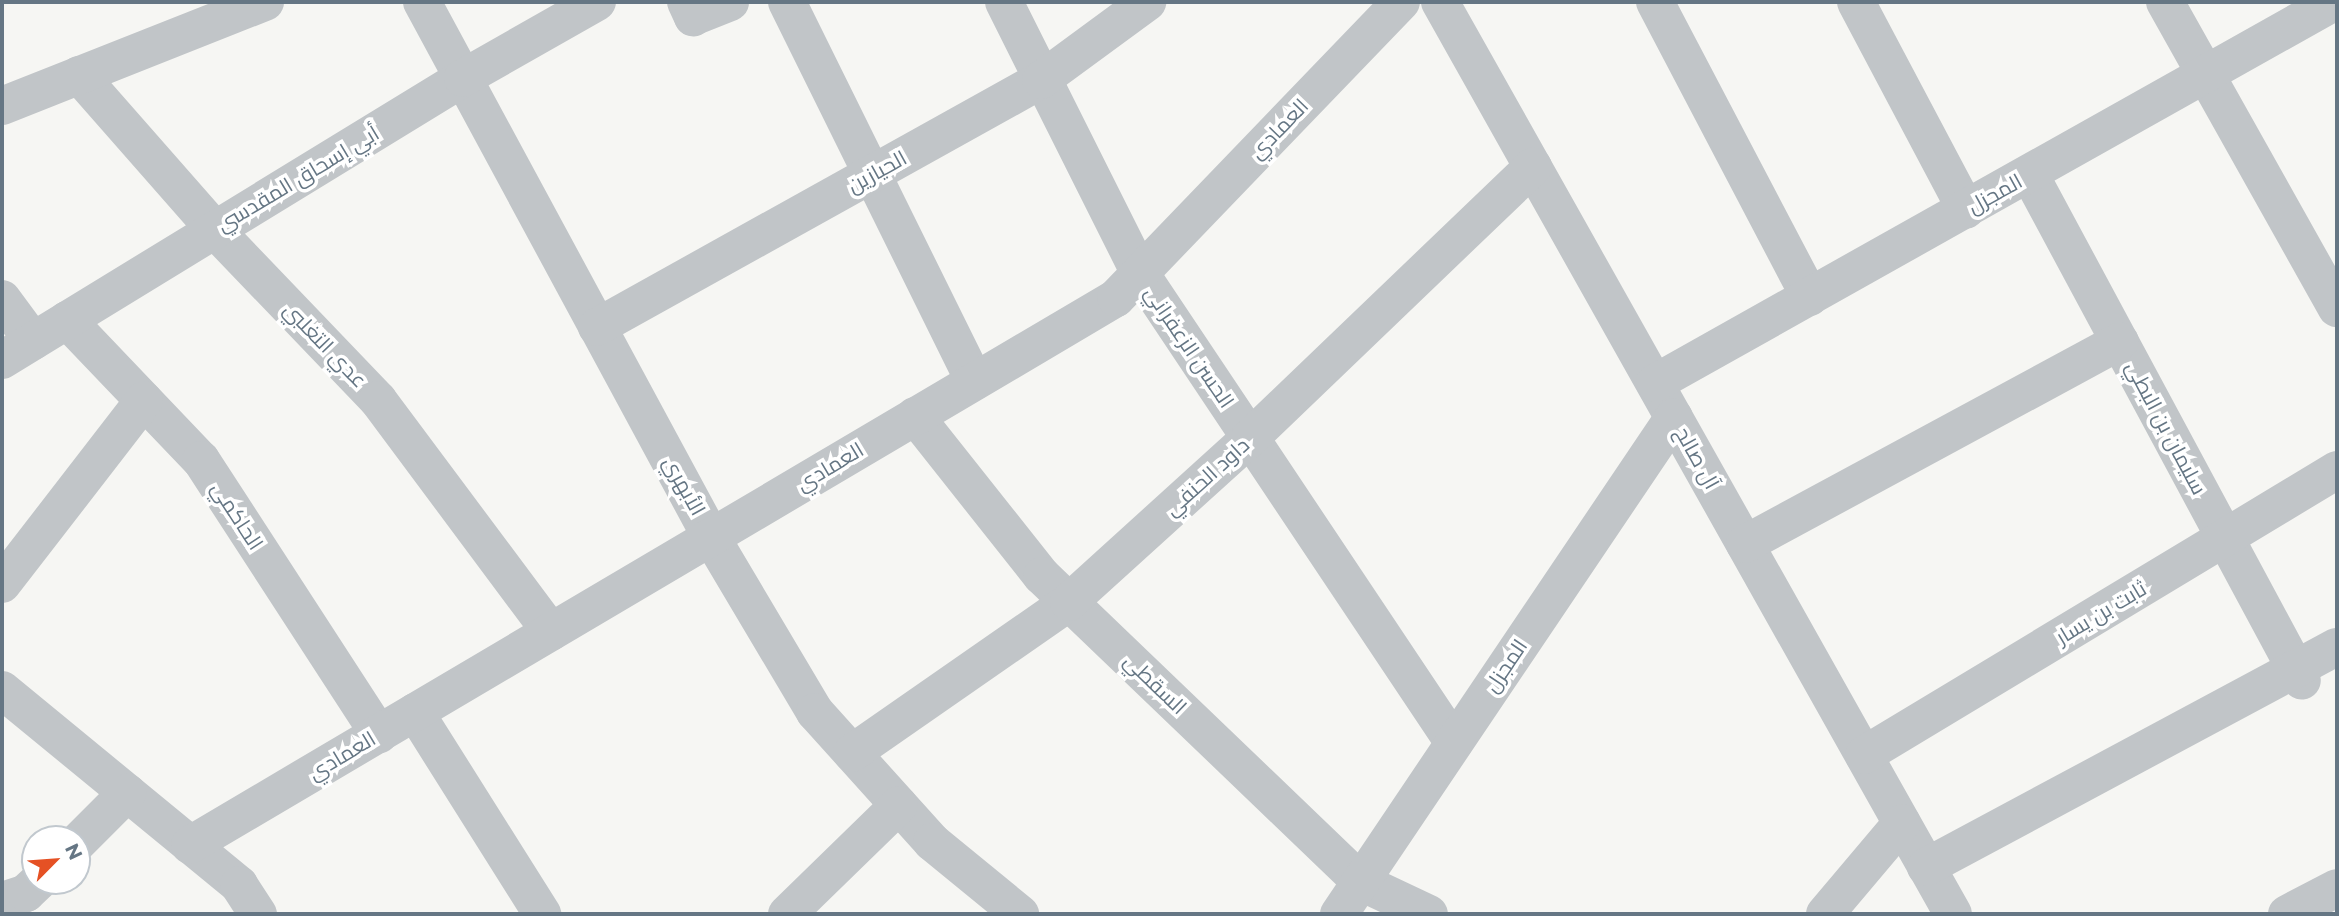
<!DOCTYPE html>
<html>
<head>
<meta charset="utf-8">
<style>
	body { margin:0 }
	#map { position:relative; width:2339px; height:916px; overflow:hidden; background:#f6f6f3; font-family:Montserrat,Cairo,sans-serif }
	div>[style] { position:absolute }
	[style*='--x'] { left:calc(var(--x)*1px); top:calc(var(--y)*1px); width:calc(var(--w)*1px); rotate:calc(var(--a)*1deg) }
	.minor>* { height:38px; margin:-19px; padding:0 19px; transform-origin:19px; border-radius:19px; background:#c1c5c8 }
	span { translate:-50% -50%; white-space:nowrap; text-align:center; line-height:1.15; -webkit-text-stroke:7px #fff; paint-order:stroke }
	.street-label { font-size:21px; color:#657684 }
	.frame { position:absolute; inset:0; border:4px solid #657684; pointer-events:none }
	.north { position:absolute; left:21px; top:825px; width:70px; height:70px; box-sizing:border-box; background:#fff; border:2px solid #c1c8ce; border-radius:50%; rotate:65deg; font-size:19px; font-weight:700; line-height:28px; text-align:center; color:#657684 }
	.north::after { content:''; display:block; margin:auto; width:24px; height:32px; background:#e55124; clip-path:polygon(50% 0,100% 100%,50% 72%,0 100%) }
</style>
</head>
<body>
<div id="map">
	<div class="minor">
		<div style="--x:422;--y:2;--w:608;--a:61.62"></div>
		<div style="--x:711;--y:537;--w:204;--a:59.3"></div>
		<div style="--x:815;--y:712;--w:175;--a:48"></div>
		<div style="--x:932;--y:842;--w:114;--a:39.3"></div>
		<div style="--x:686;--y:2;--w:17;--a:65"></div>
		<div style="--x:693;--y:17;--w:40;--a:-22"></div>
		<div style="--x:787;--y:2;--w:423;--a:63.7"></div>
		<div style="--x:1004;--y:2;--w:303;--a:63.4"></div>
		<div style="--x:1140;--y:273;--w:565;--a:56.25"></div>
		<div style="--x:1440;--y:2;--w:1046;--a:60.64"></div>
		<div style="--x:1655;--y:2;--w:333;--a:62.3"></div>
		<div style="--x:1856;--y:2;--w:235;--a:62.1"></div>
		<div style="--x:2165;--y:2;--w:351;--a:60.7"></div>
		<div style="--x:79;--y:75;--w:206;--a:48.7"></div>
		<div style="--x:215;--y:230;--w:236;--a:46.2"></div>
		<div style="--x:378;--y:400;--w:289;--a:53.3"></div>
		<div style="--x:2;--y:106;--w:283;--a:-21.6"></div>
		<div style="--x:2030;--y:175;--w:574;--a:61.74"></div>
		<div style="--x:2;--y:299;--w:52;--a:53.6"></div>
		<div style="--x:67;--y:320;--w:194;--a:46.3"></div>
		<div style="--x:201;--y:460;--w:327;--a:57"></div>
		<div style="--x:597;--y:327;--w:508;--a:-29.09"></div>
		<div style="--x:1041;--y:80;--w:132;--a:-36.3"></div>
		<div style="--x:2;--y:360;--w:540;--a:-31.45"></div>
		<div style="--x:463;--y:78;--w:154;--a:-29.6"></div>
		<div style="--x:1655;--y:383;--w:779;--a:-29.3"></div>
		<div style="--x:915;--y:416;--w:204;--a:51.6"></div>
		<div style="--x:1042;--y:576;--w:442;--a:43.8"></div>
		<div style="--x:1361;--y:882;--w:75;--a:25.2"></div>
		<div style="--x:1745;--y:544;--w:426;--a:-28.4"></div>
		<div style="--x:2;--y:584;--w:232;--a:-52.3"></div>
		<div style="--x:2;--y:690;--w:307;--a:39.4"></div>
		<div style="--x:239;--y:885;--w:35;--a:57"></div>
		<div style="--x:415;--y:712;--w:239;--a:57.8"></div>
		<div style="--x:852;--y:753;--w:264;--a:-34.8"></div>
		<div style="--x:1069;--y:602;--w:244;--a:-42.2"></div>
		<div style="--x:1250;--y:438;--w:392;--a:-43.8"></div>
		<div style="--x:1864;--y:755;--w:552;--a:-31.07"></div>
		<div style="--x:77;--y:843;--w:71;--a:-45"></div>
		<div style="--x:190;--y:845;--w:1075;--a:-30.57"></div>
		<div style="--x:1116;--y:298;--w:411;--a:-46.1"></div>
		<div style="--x:1926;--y:867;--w:466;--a:-28.2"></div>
		<div style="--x:2;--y:901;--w:25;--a:-18"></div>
		<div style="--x:26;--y:893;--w:18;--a:-43"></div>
		<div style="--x:787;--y:914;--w:156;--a:-44.2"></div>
		<div style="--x:1339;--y:914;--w:599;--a:-56.02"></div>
		<div style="--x:1825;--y:914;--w:119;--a:-49.8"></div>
		<div style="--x:2287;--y:914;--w:56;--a:-27.5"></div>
	</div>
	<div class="street-label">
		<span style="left:1279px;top:129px;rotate:-46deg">العمادي</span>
		<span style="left:877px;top:172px;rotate:-29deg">الحيازين</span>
		<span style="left:298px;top:179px;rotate:-31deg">أبي إسحاق المقدسي</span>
		<span style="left:1995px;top:194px;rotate:-29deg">المجزل</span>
		<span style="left:325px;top:345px;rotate:46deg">عدي التغلبي</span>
		<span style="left:1189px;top:347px;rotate:56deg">الحسن الزعفراني</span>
		<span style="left:2166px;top:428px;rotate:62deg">سليمان بن البطي</span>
		<span style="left:1697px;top:458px;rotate:61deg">آل صالح</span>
		<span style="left:830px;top:467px;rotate:-31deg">العمادي</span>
		<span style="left:1207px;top:477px;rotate:-42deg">داود الحنفي</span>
		<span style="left:684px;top:486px;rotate:61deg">الأبهري</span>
		<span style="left:237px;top:516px;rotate:57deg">الحاكمي</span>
		<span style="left:2101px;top:613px;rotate:-31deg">ثابت بن يسار</span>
		<span style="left:1506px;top:666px;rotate:-56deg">المجزل</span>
		<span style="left:1155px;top:684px;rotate:44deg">السقطي</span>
		<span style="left:342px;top:756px;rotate:-31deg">العمادي</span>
	</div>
	<div class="frame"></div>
	<div class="north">N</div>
</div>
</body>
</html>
